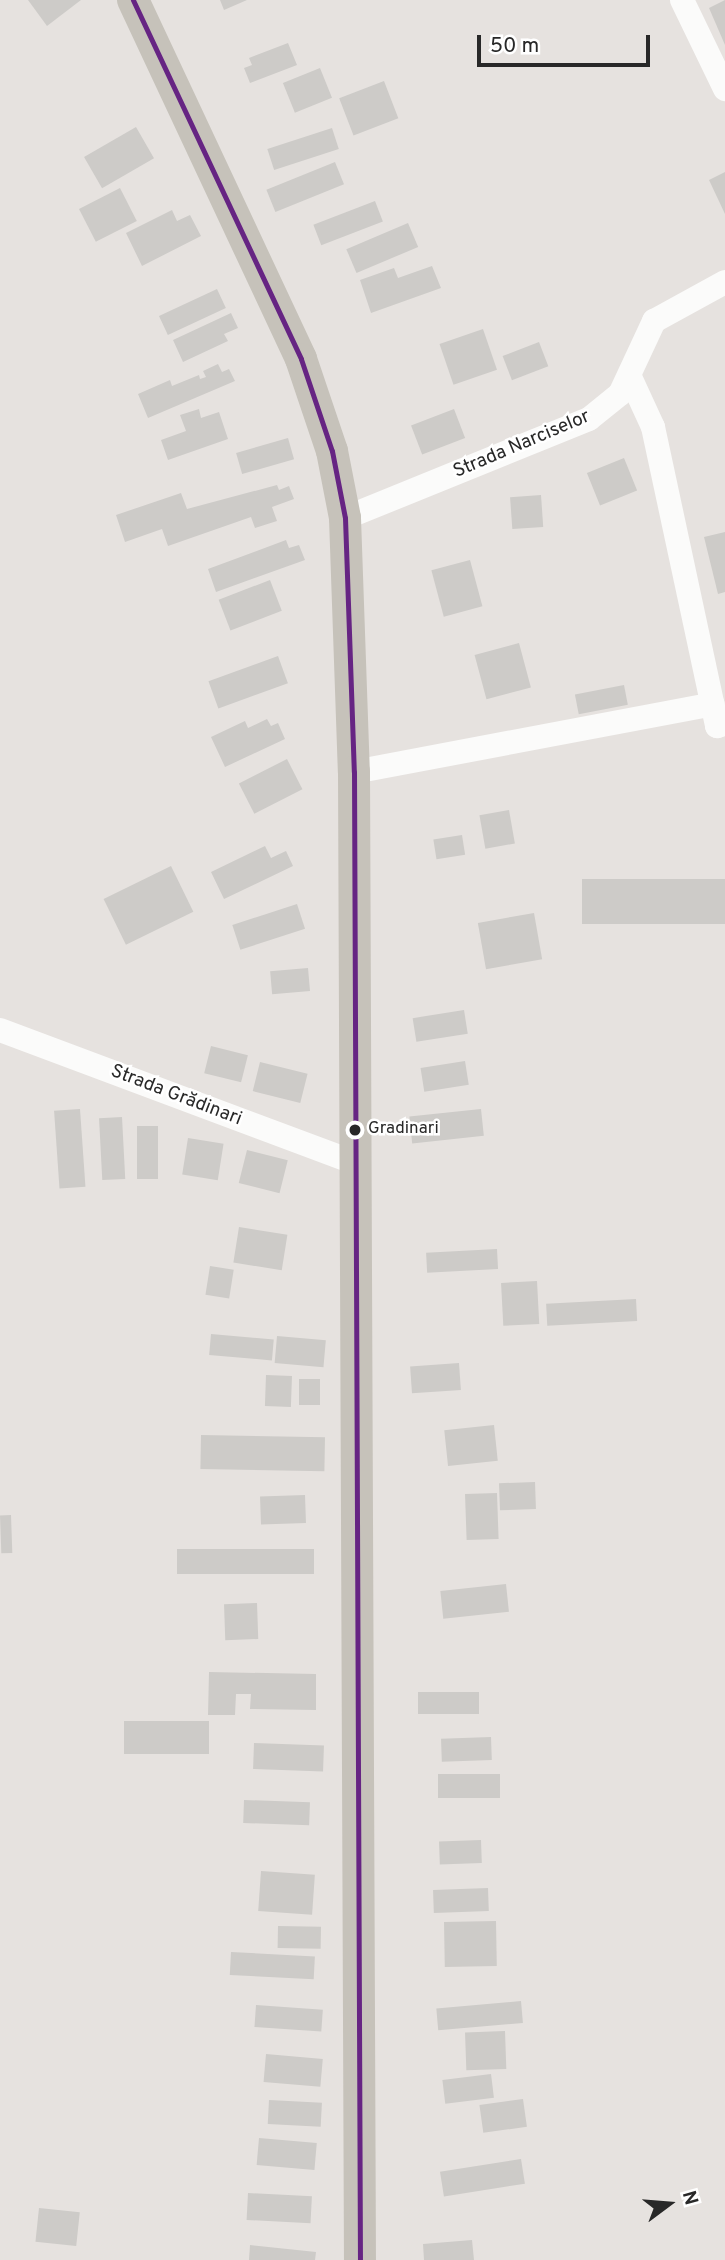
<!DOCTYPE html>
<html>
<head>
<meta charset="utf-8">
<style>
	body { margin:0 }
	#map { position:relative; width:725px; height:2260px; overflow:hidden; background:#e6e2df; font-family:Overpass,sans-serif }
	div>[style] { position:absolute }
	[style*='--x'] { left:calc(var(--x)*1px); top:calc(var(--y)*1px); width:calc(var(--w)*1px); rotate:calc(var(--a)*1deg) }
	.building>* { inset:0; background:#cdcbc8; transform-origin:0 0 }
	.minor>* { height:24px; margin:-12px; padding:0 12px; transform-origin:12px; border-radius:12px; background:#fbfbfa }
	.major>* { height:32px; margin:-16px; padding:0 16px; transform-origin:16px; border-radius:16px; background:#c6c2ba }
	.bus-1>* { height:5px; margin:-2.5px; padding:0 2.5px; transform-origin:2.5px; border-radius:2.5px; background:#662483 }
	.dots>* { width:19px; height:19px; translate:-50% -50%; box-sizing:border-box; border:4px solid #fff; border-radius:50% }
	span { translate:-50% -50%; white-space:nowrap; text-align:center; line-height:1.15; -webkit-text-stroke:5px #fff; paint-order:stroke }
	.bus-label { font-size:17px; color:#282828 }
	.left { translate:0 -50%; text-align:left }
	.street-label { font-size:19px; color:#282828 }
	.north { position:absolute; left:634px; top:2169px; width:70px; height:70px; -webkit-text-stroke:5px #fff; paint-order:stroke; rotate:74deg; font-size:19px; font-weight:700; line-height:28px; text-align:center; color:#282828 }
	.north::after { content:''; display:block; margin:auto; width:24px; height:32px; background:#282828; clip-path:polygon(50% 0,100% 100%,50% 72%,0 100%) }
	.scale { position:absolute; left:477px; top:35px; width:173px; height:32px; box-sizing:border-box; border:4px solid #282828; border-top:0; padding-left:9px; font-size:21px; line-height:24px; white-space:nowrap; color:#282828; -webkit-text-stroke:5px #fff; paint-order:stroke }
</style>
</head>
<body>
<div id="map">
	<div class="building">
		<div style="clip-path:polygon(28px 0,81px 0,47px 26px)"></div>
		<div style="clip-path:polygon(220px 0,247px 0,224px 10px)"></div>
		<div style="clip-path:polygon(725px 0,725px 45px,709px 8px)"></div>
		<div style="clip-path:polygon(288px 43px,297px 65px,250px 83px,244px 68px,252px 65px,249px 58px)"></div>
		<div style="left:320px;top:68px;width:32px;height:40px;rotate:68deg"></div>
		<div style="left:384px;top:81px;width:40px;height:48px;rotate:69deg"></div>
		<div style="left:136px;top:127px;width:36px;height:60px;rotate:60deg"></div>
		<div style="left:332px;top:128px;width:22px;height:68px;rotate:72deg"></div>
		<div style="left:335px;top:162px;width:24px;height:74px;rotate:68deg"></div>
		<div style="clip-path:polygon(725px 172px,725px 214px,709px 180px)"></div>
		<div style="left:120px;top:188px;width:37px;height:46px;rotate:63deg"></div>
		<div style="left:375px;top:201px;width:22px;height:66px;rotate:69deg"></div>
		<div style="clip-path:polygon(172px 210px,177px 221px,190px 215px,201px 236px,142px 266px,126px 233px)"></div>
		<div style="left:408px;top:223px;width:26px;height:67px;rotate:67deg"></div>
		<div style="clip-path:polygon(432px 266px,441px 288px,371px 313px,360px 280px,394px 268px,398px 278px)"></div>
		<div style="left:217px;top:289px;width:21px;height:64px;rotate:65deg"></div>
		<div style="clip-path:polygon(231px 313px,238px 328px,224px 334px,228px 341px,183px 362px,173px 340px)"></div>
		<div style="left:483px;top:329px;width:43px;height:46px;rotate:71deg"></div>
		<div style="left:539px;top:342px;width:26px;height:39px;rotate:69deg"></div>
		<div style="clip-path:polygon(218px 364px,222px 372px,229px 369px,235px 381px,148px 418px,138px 394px,170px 380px,172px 386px,199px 375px,200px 379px,206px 377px,203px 371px)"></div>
		<div style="clip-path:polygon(199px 409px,201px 418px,219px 412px,228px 439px,168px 460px,161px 440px,186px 431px,180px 415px)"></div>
		<div style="left:454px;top:409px;width:31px;height:46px;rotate:69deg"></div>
		<div style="left:288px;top:438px;width:22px;height:54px;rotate:74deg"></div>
		<div style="left:624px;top:458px;width:35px;height:40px;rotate:68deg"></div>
		<div style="clip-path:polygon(277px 485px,279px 490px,289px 486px,294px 499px,272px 507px,277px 521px,255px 528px,251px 517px,168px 546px,162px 529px,125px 542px,116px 515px,181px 493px,187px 509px)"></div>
		<div style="left:541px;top:495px;width:32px;height:31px;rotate:86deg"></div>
		<div style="clip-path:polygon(725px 532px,725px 592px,718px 594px,704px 537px)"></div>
		<div style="clip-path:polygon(286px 540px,289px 548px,299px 545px,305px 560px,216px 592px,208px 569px)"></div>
		<div style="left:470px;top:560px;width:48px;height:40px;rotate:75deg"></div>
		<div style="left:270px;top:580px;width:33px;height:55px;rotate:69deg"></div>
		<div style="left:519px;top:643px;width:46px;height:46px;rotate:75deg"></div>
		<div style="left:278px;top:656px;width:29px;height:74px;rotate:70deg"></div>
		<div style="left:624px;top:685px;width:20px;height:50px;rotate:79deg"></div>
		<div style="clip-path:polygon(267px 719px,271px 726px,278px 723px,285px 739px,225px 767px,211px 737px,245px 721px,248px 728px)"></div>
		<div style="left:287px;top:759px;width:34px;height:54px;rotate:63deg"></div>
		<div style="left:509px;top:810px;width:34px;height:30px;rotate:80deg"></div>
		<div style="left:462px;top:835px;width:20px;height:29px;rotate:81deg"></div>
		<div style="clip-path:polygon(265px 846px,271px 858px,286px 851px,293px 866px,224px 899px,211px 872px)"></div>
		<div style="left:171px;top:866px;width:51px;height:75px;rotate:64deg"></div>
		<div style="left:725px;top:879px;width:45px;height:143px;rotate:90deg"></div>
		<div style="left:297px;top:904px;width:26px;height:68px;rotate:72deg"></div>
		<div style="left:534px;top:913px;width:47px;height:57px;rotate:80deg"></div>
		<div style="left:308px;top:968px;width:23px;height:38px;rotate:85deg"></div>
		<div style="left:464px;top:1010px;width:24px;height:52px;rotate:81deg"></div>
		<div style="left:211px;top:1046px;width:38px;height:28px;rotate:14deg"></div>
		<div style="left:465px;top:1061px;width:24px;height:45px;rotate:81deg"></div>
		<div style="left:260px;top:1062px;width:49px;height:30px;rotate:14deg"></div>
		<div style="left:80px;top:1109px;width:78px;height:26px;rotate:86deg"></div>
		<div style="left:481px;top:1109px;width:27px;height:72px;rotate:84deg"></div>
		<div style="left:122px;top:1117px;width:62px;height:23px;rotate:87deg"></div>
		<div style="left:137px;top:1126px;width:21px;height:53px"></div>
		<div style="left:188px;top:1138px;width:36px;height:37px;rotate:9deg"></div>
		<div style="left:247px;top:1150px;width:42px;height:34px;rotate:14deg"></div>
		<div style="left:239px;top:1227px;width:49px;height:36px;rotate:9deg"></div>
		<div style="left:497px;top:1249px;width:20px;height:71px;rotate:87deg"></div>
		<div style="left:210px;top:1266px;width:24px;height:29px;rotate:9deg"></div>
		<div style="left:537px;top:1281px;width:43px;height:36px;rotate:87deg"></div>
		<div style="left:636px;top:1299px;width:22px;height:90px;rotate:87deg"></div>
		<div style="left:211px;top:1334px;width:63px;height:21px;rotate:5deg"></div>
		<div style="left:277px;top:1336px;width:49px;height:27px;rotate:5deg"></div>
		<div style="left:459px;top:1363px;width:27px;height:49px;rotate:86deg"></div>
		<div style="left:266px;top:1375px;width:26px;height:31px;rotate:2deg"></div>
		<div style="left:299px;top:1379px;width:21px;height:26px"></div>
		<div style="left:494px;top:1425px;width:36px;height:50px;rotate:84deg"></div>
		<div style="left:201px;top:1435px;width:124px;height:34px;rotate:1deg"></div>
		<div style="left:535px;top:1482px;width:27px;height:36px;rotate:88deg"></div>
		<div style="left:497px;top:1493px;width:46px;height:32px;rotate:88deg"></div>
		<div style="left:305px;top:1495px;width:28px;height:45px;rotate:88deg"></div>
		<div style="left:11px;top:1515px;width:38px;height:11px;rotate:88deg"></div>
		<div style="left:177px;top:1549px;width:137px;height:25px"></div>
		<div style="left:506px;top:1584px;width:28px;height:66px;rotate:84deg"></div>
		<div style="left:257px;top:1603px;width:36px;height:33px;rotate:88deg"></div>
		<div style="clip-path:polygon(209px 1672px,316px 1674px,316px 1710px,250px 1709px,251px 1694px,236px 1694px,235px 1715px,208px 1715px)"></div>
		<div style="left:479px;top:1692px;width:22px;height:61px;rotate:90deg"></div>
		<div style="left:124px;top:1721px;width:85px;height:33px"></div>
		<div style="left:491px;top:1737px;width:23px;height:50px;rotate:88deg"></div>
		<div style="left:254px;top:1743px;width:70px;height:26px;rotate:2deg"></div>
		<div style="left:500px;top:1774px;width:24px;height:62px;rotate:90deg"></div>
		<div style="left:244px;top:1800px;width:66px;height:23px;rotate:2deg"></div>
		<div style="left:481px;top:1840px;width:23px;height:42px;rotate:88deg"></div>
		<div style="left:261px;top:1871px;width:54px;height:40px;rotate:4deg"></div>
		<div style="left:488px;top:1888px;width:23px;height:55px;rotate:88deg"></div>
		<div style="left:496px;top:1921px;width:45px;height:52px;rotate:89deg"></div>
		<div style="left:278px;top:1926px;width:43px;height:22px;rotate:1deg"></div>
		<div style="left:231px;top:1952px;width:84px;height:23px;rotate:3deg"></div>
		<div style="left:521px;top:2001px;width:22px;height:85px;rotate:85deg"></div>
		<div style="left:256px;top:2005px;width:67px;height:22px;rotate:4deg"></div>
		<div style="left:505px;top:2031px;width:38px;height:40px;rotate:88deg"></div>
		<div style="left:266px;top:2054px;width:57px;height:28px;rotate:5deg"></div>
		<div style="left:491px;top:2074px;width:24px;height:49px;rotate:83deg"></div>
		<div style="left:523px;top:2099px;width:28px;height:44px;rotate:82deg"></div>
		<div style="left:269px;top:2100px;width:53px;height:24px;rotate:3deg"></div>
		<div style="left:259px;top:2138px;width:58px;height:27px;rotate:5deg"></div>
		<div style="left:521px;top:2159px;width:25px;height:82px;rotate:81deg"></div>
		<div style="left:248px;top:2193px;width:64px;height:27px;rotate:3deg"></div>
		<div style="left:39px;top:2208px;width:41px;height:34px;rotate:6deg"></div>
		<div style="clip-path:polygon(472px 2240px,474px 2260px,424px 2260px,423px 2244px)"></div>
		<div style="clip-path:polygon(250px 2245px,316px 2252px,315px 2260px,249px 2260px)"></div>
	</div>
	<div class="minor">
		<div style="--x:682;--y:0;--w:99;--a:64.2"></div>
		<div style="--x:630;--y:377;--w:55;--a:65.3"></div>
		<div style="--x:653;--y:427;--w:306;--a:77.9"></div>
		<div style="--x:717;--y:726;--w:8;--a:-14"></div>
		<div style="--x:345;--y:518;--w:263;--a:-22.1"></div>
		<div style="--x:589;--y:419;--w:40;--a:-39"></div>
		<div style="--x:620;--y:394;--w:81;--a:-65"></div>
		<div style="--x:654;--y:321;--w:81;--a:-28.8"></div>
		<div style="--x:354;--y:772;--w:365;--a:-10.7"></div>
		<div style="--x:0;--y:1030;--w:377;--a:20.5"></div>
	</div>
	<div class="major">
		<div style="--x:133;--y:0;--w:396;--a:64.9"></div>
		<div style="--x:301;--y:359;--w:97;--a:71.4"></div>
		<div style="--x:332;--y:451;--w:68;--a:79"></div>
		<div style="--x:345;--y:518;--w:254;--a:88"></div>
		<div style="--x:354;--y:772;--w:1488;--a:89.77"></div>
	</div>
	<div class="bus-1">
		<div style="--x:133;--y:0;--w:396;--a:64.9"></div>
		<div style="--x:301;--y:359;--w:97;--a:71.4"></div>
		<div style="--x:332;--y:451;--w:68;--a:79"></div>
		<div style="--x:345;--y:518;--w:254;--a:88"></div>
		<div style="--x:354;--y:772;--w:1488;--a:89.77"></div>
	</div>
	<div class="dots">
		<div style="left:355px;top:1130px;background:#282828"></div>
	</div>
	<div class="bus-label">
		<span class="left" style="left:368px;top:1130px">Gradinari</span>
	</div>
	<div class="street-label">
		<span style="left:522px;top:445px;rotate:-23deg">Strada Narciselor</span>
		<span style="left:176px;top:1096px;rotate:21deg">Strada Grădinari</span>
	</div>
	<div class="north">N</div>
	<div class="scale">50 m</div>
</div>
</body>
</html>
